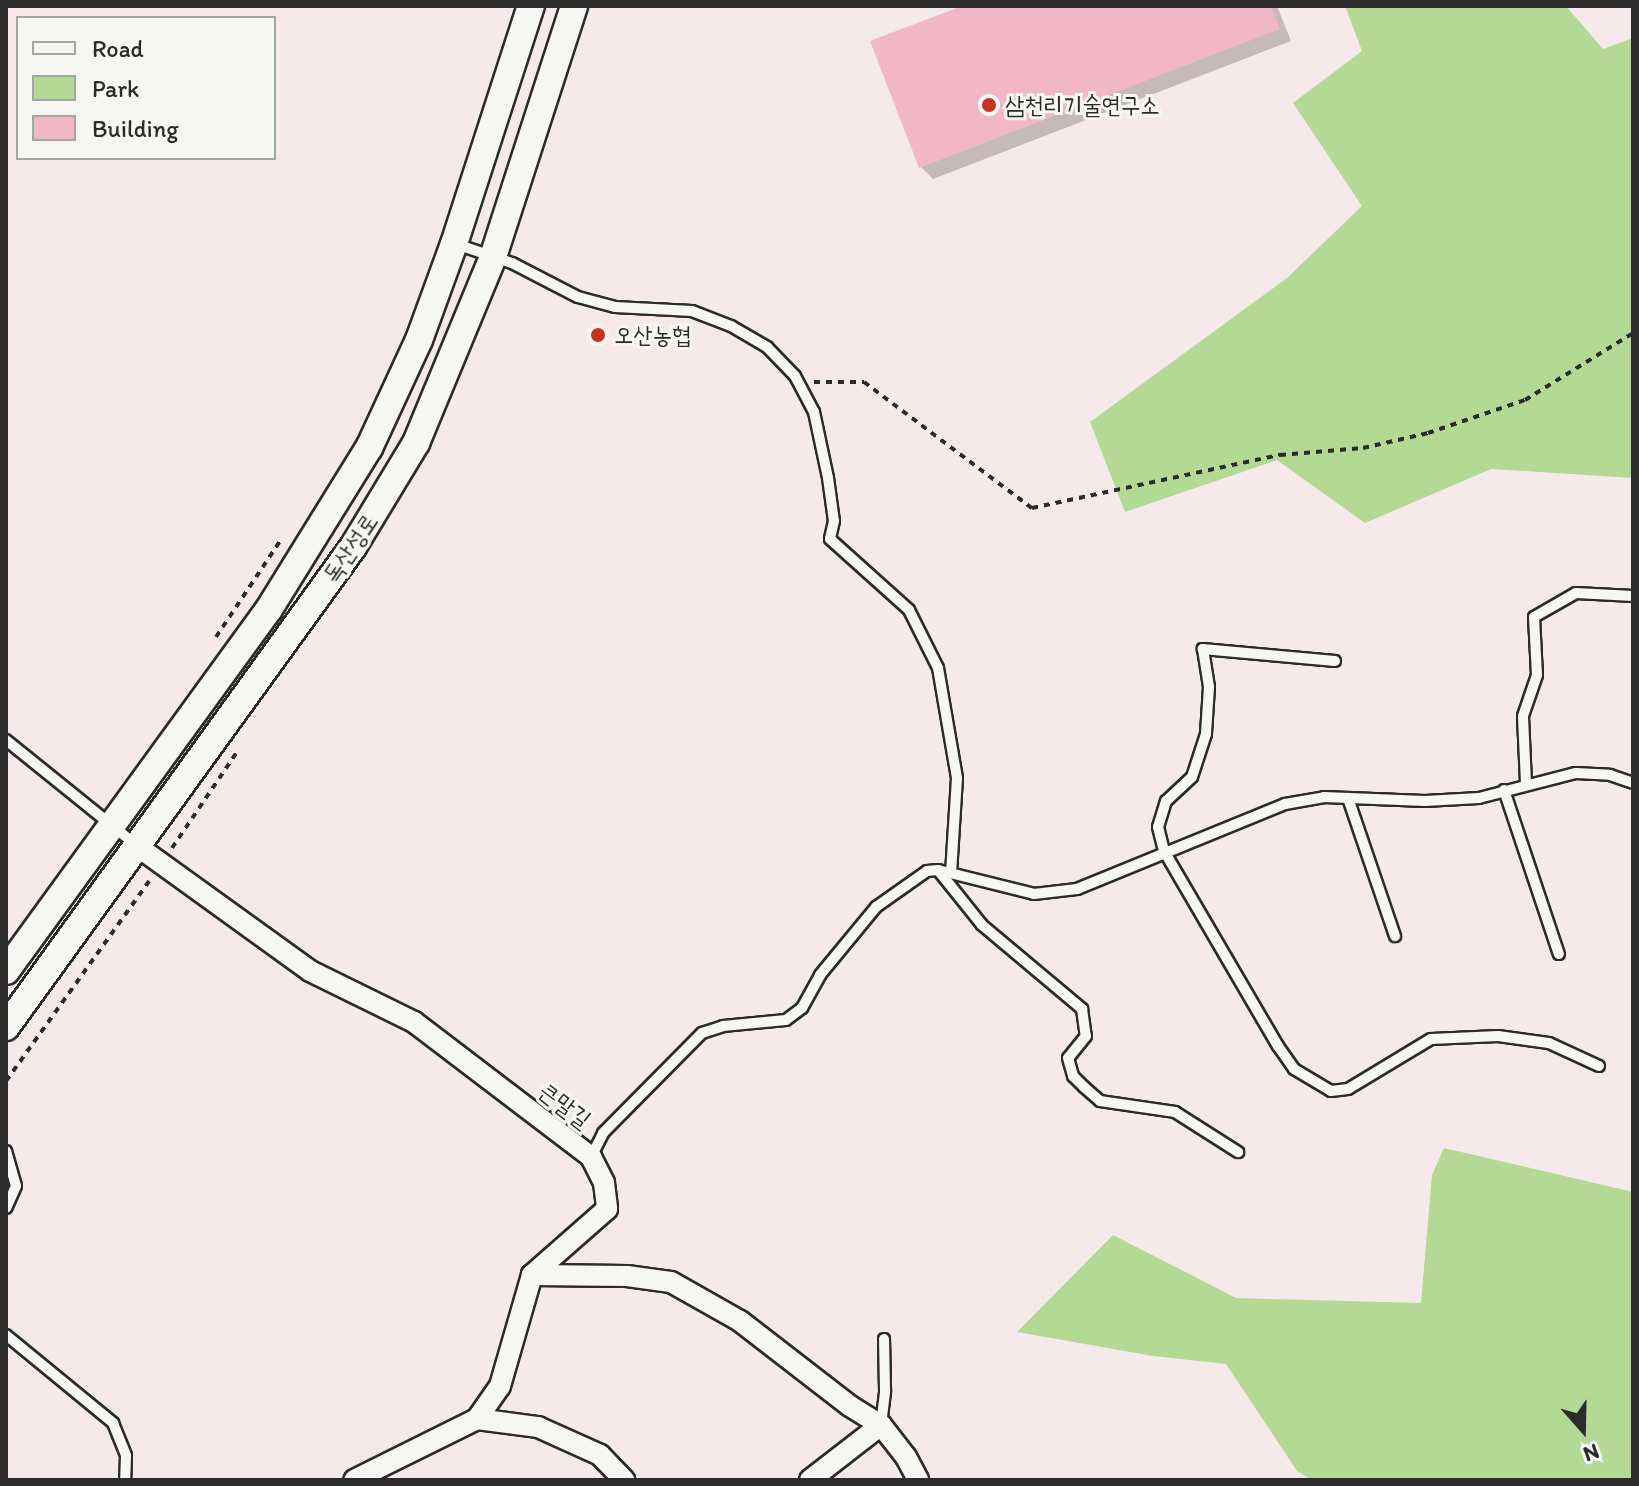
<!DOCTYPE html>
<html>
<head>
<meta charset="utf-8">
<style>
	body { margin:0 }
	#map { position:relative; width:1639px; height:1486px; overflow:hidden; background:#f5e9ea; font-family:Itim,"Poor Story",sans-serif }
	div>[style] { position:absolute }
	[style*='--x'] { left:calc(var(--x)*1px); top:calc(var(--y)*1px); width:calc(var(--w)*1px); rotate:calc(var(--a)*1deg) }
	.green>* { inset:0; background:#b4d994 }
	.shadow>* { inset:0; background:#0003 }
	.building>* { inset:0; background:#f1b7c8 }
	.path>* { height:4px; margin-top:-2px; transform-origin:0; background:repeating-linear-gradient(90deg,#2b2b2b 0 6px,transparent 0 12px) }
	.roads { filter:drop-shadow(2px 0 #2b2b2b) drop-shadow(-2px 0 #2b2b2b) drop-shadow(0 2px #2b2b2b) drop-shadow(0 -2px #2b2b2b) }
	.service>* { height:10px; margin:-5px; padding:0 5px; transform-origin:5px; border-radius:5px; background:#f6f6f2 }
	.minor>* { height:20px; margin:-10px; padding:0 10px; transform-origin:10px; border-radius:10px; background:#f6f6f2 }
	.tertiary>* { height:26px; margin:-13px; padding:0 13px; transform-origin:13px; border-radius:13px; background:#f6f6f2 }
	.dots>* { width:22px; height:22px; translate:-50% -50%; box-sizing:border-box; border:4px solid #f6f6f2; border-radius:50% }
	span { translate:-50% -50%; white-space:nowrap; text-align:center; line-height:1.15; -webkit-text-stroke:6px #f6f6f2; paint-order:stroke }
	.poi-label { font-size:24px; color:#2b2b2b }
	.left { translate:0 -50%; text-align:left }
	.street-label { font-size:24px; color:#2b2b2b }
	.frame { position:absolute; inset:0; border:8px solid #2b2b2b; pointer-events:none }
	.legend { position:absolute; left:16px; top:16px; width:260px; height:144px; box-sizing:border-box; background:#f6f6f2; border:2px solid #a5a5a2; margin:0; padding:10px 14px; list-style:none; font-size:24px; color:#2b2b2b }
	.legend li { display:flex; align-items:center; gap:16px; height:40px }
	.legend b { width:40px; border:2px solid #a5a5a2 }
	.north { position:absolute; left:1543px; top:1390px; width:80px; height:80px; -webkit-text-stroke:6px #f6f6f2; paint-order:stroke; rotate:160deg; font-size:22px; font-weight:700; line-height:32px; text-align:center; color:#2b2b2b }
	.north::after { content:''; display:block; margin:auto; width:28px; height:36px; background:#2b2b2b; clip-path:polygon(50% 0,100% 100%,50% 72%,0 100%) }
</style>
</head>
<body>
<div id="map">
	<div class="green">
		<div style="clip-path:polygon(1345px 6px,1566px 6px,1603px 49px,1633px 38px,1633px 478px,1491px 469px,1365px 523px,1277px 460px,1125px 512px,1090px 422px,1287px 278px,1362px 206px,1293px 103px,1362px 51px)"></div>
		<div style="clip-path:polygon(1444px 1148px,1633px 1192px,1633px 1480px,1312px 1480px,1297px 1471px,1226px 1364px,1153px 1356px,1017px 1332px,1113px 1235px,1236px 1298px,1421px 1303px,1432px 1175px)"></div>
	</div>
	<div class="shadow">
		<div style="clip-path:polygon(968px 6px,1277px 6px,1291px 41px,933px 179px,921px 167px)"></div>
	</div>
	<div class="building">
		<div style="clip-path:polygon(962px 6px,1271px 6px,1280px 29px,919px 168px,870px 41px)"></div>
	</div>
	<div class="path">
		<div style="--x:814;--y:382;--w:50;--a:0"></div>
		<div style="--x:864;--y:382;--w:210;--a:36.9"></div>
		<div style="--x:1032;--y:508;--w:254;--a:-12.1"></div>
		<div style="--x:1280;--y:455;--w:83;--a:-4.8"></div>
		<div style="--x:1363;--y:448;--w:67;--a:-13"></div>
		<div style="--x:1428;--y:433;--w:102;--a:-18.8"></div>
		<div style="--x:1525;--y:400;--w:127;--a:-31.8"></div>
		<div style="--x:216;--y:637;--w:115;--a:-56.3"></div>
		<div style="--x:172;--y:848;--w:116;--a:-55.9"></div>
		<div style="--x:6;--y:1081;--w:246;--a:-54.4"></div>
	</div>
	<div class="roads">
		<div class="service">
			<div style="--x:456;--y:244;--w:59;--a:18.7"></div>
			<div style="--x:512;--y:263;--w:74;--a:27.3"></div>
			<div style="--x:578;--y:297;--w:38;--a:15"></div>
			<div style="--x:615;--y:307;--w:77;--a:3"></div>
			<div style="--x:692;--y:311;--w:42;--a:21"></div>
			<div style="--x:731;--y:326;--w:42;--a:30.3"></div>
			<div style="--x:767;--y:347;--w:40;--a:46"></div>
			<div style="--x:795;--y:376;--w:41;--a:62.2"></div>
			<div style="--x:814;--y:412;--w:67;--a:78"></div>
			<div style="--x:828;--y:478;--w:43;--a:82.1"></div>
			<div style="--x:834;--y:521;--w:18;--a:103"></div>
			<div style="--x:830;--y:539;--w:106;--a:41.9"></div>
			<div style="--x:909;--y:610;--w:65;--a:63.4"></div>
			<div style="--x:938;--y:668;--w:112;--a:80.2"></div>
			<div style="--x:957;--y:778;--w:95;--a:93.6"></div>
			<div style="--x:1335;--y:661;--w:133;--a:-174.8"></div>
			<div style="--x:1203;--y:649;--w:38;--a:81"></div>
			<div style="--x:1209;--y:687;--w:47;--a:93.7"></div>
			<div style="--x:1206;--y:734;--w:45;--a:108"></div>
			<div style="--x:1192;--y:777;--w:35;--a:137"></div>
			<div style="--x:1166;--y:801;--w:27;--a:107"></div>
			<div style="--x:1158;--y:827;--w:25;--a:76"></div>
			<div style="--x:1164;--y:851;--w:226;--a:59.7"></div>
			<div style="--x:1278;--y:1046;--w:28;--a:55"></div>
			<div style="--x:1294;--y:1069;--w:43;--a:30.7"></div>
			<div style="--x:1331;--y:1091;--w:17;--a:-7"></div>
			<div style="--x:1348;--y:1089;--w:97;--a:-31.1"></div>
			<div style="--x:1431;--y:1039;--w:67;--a:-2.6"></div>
			<div style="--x:1498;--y:1036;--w:51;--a:7.8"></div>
			<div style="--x:1549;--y:1043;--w:55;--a:24.7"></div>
			<div style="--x:6;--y:740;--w:166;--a:38.9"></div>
			<div style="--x:1526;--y:783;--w:67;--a:-92.6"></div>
			<div style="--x:1523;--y:716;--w:43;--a:-71.1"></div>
			<div style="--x:1537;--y:675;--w:58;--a:-93"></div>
			<div style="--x:1534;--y:617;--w:48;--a:-29.7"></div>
			<div style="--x:1576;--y:593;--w:57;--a:3"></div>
			<div style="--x:1504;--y:790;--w:173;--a:71.5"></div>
			<div style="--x:1348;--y:798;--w:146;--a:71.2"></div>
			<div style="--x:938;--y:870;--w:70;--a:51.3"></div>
			<div style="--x:982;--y:925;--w:131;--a:40"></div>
			<div style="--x:1082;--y:1009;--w:27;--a:82"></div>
			<div style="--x:1086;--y:1036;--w:28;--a:129"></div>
			<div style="--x:1068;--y:1058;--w:19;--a:74"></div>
			<div style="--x:1073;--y:1076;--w:16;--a:45"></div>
			<div style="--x:1084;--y:1087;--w:21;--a:41"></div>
			<div style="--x:1100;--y:1101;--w:76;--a:8.3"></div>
			<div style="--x:1175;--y:1112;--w:75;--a:32.4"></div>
			<div style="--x:6;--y:1151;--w:36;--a:74"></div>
			<div style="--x:16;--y:1186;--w:24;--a:114"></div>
			<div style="--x:591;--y:1157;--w:27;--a:-63"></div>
			<div style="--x:603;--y:1133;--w:141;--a:-45.3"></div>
			<div style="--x:702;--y:1033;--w:22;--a:-18"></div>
			<div style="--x:723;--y:1026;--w:63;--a:-5.4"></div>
			<div style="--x:786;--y:1020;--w:20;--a:-37"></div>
			<div style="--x:802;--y:1008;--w:38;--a:-61"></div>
			<div style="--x:820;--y:975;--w:88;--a:-50.5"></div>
			<div style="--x:876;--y:907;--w:62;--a:-35.2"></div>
			<div style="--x:927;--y:871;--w:11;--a:-5"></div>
			<div style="--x:938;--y:870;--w:99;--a:14"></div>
			<div style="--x:1034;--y:894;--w:43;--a:-6.6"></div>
			<div style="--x:1077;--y:889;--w:225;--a:-22.2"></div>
			<div style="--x:1285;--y:804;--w:40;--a:-10"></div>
			<div style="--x:1324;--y:797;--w:101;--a:2.3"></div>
			<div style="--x:1425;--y:801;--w:54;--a:-3.2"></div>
			<div style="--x:1479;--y:798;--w:100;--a:-14.5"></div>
			<div style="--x:1576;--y:773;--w:34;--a:3"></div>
			<div style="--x:1610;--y:775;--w:24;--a:19"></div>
			<div style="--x:6;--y:1335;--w:139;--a:39.4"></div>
			<div style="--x:113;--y:1423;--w:35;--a:68"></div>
			<div style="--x:126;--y:1456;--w:24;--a:92"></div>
			<div style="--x:881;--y:1425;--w:35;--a:-83"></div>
			<div style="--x:885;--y:1390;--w:51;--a:-91.1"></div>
		</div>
		<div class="minor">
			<div style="--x:137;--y:846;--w:213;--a:35.8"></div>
			<div style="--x:310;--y:971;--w:116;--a:26.1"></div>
			<div style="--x:414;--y:1022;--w:223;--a:37.3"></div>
			<div style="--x:591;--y:1157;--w:29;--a:63"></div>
			<div style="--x:604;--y:1183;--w:26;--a:83"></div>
			<div style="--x:607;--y:1209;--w:100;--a:138.7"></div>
			<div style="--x:532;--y:1275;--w:116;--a:106.1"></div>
			<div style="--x:500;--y:1386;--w:40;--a:124.9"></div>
			<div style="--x:477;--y:1419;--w:137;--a:153.6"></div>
			<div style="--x:532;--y:1275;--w:95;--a:0.6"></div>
			<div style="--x:627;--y:1276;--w:44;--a:7.8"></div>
			<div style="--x:671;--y:1282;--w:79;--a:29.5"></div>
			<div style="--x:740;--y:1321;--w:139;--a:37.7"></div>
			<div style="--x:850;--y:1406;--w:36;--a:32"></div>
			<div style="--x:881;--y:1425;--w:41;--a:52"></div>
			<div style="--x:906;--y:1457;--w:26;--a:62"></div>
			<div style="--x:477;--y:1419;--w:62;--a:7.5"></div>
			<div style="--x:538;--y:1427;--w:68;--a:24.3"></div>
			<div style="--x:600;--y:1455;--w:35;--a:46"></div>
			<div style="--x:810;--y:1480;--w:90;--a:-37.8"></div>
		</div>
		<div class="tertiary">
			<div style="--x:6;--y:971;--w:447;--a:-54"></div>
			<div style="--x:269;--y:609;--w:190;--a:-58.2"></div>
			<div style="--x:369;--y:448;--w:119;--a:-65.2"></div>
			<div style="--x:419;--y:340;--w:102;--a:-70"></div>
			<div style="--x:454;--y:244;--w:250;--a:-72.1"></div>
			<div style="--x:6;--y:1027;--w:592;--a:-54.14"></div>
			<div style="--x:353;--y:547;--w:122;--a:-58.8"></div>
			<div style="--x:416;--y:443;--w:201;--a:-67.5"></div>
			<div style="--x:493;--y:257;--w:264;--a:-72.1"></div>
		</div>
	</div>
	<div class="dots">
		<div style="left:989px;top:105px;background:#c8321e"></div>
		<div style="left:598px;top:335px;background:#c8321e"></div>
	</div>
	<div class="poi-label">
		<span class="left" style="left:1005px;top:105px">삼천리기술연구소</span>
		<span class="left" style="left:614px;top:335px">오산농협</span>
	</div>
	<div class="street-label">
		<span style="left:350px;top:548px;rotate:-56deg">독산성로</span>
		<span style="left:565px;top:1105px;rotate:37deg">큰말길</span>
	</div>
	<div class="frame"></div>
	<ul class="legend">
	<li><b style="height:10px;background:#f6f6f2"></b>Road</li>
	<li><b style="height:22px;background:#b4d994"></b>Park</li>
	<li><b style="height:22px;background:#f1b7c8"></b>Building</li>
	</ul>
	<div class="north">N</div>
</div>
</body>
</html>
